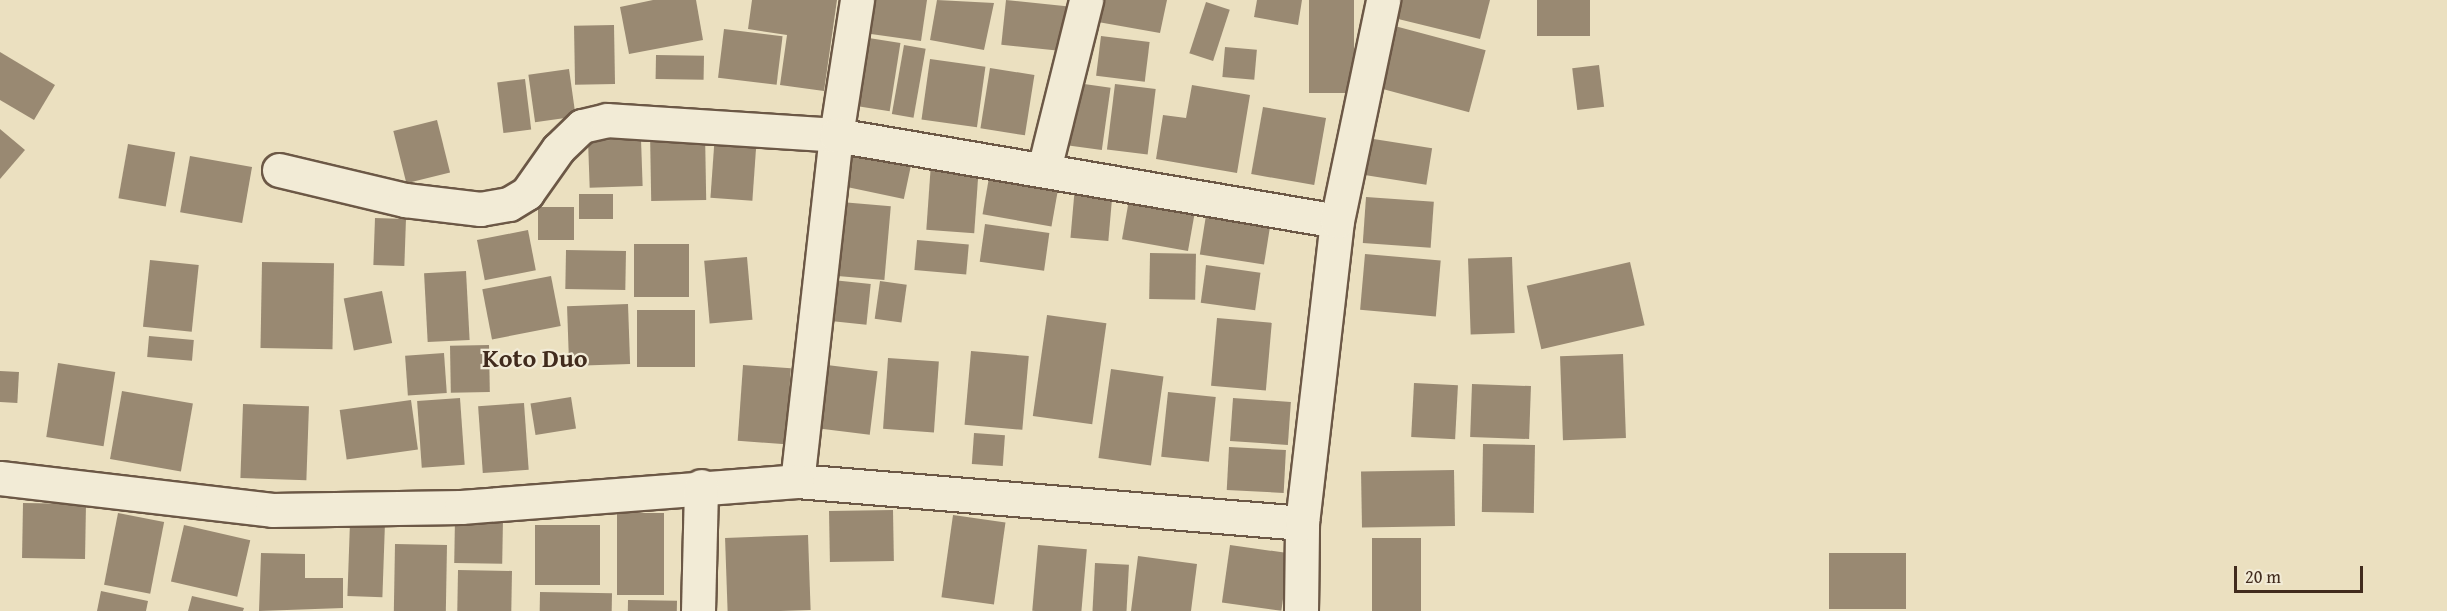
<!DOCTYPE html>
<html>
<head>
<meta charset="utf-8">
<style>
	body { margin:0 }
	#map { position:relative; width:2447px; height:611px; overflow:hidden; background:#ebe0c0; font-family:"Gentium Book Plus",serif }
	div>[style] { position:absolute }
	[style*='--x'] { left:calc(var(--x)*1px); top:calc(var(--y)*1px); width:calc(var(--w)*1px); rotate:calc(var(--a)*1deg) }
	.building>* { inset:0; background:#998972; transform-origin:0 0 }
	.roads { filter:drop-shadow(2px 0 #6c5846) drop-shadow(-2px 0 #6c5846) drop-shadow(0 2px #6c5846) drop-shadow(0 -2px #6c5846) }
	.minor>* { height:33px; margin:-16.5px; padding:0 16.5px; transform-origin:16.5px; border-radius:16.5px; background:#f2ebd6 }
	span { translate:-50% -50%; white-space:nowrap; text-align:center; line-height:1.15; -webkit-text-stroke:4.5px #f2ebd6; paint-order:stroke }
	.quarter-label { font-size:26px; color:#412b1d; font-weight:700 }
	.scale { position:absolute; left:2234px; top:566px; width:129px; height:27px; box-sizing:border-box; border:3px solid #412b1d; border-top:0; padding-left:8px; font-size:18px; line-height:21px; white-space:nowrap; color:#412b1d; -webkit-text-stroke:4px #f2ebd6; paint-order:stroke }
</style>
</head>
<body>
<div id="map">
	<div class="building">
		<div style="clip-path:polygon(653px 0,696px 0,703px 40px,629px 54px,620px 7px)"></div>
		<div style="clip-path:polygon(752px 0,837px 0,824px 91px,780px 85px,787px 35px,748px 29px)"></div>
		<div style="clip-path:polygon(876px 0,927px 0,921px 41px,871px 34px)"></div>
		<div style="clip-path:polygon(937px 0,994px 3px,984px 50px,930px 40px)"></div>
		<div style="left:1006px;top:0;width:68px;height:45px;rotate:6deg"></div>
		<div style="clip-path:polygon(1103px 0,1167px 0,1160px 33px,1098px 22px)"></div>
		<div style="clip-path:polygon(1257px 0,1302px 0,1298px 25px,1254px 17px)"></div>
		<div style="left:1309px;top:0;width:45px;height:93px"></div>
		<div style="clip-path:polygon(1395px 0,1490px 0,1480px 39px,1390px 17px)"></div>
		<div style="left:1537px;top:0;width:53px;height:36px"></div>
		<div style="left:1206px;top:2px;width:25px;height:54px;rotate:18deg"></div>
		<div style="left:614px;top:25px;width:59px;height:40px;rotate:89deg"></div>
		<div style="left:1391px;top:25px;width:98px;height:64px;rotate:15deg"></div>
		<div style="left:724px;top:29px;width:59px;height:49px;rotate:7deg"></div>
		<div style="left:856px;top:36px;width:45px;height:69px;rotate:9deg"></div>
		<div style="left:1101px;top:36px;width:49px;height:40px;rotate:7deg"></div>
		<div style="left:904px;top:45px;width:22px;height:70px;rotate:10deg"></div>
		<div style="left:1225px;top:47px;width:32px;height:30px;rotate:5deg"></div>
		<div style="clip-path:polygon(0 52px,55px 85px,34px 120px,0 100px)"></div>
		<div style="left:656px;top:55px;width:48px;height:24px;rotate:1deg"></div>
		<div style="left:930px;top:59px;width:56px;height:61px;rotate:8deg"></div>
		<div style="left:1599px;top:65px;width:42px;height:27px;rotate:83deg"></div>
		<div style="left:990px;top:68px;width:45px;height:61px;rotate:9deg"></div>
		<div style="left:569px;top:69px;width:48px;height:41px;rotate:82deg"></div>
		<div style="left:525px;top:79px;width:51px;height:28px;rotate:83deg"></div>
		<div style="left:1070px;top:82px;width:41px;height:63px;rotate:8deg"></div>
		<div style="left:1115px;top:84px;width:41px;height:66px;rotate:7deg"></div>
		<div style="clip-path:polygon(1192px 85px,1250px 95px,1237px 173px,1156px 159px,1163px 115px,1186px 118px)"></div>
		<div style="left:1263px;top:107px;width:64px;height:68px;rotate:10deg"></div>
		<div style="left:437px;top:120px;width:54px;height:45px;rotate:76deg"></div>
		<div style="clip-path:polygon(0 129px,25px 150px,0 179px)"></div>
		<div style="left:705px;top:131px;width:69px;height:55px;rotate:89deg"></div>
		<div style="left:715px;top:133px;width:42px;height:65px;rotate:4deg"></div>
		<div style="left:1361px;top:137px;width:72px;height:37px;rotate:9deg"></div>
		<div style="left:641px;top:139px;width:47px;height:53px;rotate:88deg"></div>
		<div style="left:852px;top:140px;width:63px;height:47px;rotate:12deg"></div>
		<div style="left:128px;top:144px;width:48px;height:55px;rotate:10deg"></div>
		<div style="left:190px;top:156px;width:63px;height:57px;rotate:10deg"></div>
		<div style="left:931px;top:163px;width:48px;height:67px;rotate:4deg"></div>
		<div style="left:990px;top:172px;width:70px;height:43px;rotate:10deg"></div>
		<div style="left:1075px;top:186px;width:38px;height:52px;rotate:5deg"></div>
		<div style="left:579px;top:194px;width:34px;height:25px"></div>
		<div style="left:1130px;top:194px;width:67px;height:46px;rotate:10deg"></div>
		<div style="left:1366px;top:197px;width:68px;height:46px;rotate:4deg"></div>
		<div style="left:841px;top:202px;width:50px;height:74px;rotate:5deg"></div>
		<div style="left:538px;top:207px;width:36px;height:33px"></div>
		<div style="left:1207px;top:209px;width:65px;height:46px;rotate:9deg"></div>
		<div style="left:375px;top:218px;width:31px;height:47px;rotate:2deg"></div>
		<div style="left:985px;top:224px;width:65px;height:38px;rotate:8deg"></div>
		<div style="left:528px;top:230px;width:41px;height:52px;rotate:79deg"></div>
		<div style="left:917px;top:240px;width:52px;height:30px;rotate:5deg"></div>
		<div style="left:634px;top:244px;width:55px;height:53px"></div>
		<div style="left:566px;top:250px;width:60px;height:39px;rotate:1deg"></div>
		<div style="left:1150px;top:253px;width:46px;height:46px;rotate:1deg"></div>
		<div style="left:1365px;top:254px;width:76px;height:56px;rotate:5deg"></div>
		<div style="left:747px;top:257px;width:63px;height:43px;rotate:85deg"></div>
		<div style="left:1512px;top:257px;width:76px;height:44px;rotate:88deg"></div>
		<div style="left:150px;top:260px;width:49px;height:67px;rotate:6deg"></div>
		<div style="left:262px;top:262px;width:72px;height:86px;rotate:1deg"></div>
		<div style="left:1630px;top:262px;width:65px;height:106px;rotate:77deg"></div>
		<div style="left:1206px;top:265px;width:55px;height:38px;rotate:8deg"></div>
		<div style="left:466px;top:271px;width:69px;height:42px;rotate:87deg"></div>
		<div style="left:551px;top:276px;width:51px;height:70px;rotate:79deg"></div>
		<div style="left:823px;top:279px;width:48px;height:41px;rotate:6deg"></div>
		<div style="left:880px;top:281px;width:27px;height:38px;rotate:8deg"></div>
		<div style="left:382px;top:291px;width:53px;height:39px;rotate:79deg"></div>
		<div style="left:628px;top:304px;width:60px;height:61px;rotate:88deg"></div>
		<div style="left:637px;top:310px;width:58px;height:57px"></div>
		<div style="left:1047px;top:315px;width:60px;height:102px;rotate:8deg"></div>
		<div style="left:1217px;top:318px;width:55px;height:68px;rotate:5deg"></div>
		<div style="left:149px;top:336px;width:45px;height:21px;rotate:5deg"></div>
		<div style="left:489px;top:345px;width:47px;height:39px;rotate:89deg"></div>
		<div style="left:971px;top:351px;width:58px;height:74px;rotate:5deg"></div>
		<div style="left:444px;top:353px;width:40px;height:39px;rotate:86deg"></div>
		<div style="left:1623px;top:354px;width:84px;height:63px;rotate:88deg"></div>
		<div style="left:888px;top:358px;width:51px;height:71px;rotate:4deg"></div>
		<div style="left:58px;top:363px;width:58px;height:75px;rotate:9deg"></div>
		<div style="left:819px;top:364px;width:59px;height:64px;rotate:7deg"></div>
		<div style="left:743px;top:365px;width:48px;height:76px;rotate:4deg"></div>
		<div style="left:1111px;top:369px;width:53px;height:90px;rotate:8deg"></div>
		<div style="left:0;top:371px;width:19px;height:31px;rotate:3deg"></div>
		<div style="left:1414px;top:383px;width:44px;height:54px;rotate:3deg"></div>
		<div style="left:1472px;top:384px;width:59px;height:53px;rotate:2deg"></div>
		<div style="left:122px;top:391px;width:72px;height:69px;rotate:10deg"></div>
		<div style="left:1168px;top:392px;width:48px;height:65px;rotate:6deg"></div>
		<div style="left:571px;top:397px;width:32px;height:41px;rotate:81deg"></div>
		<div style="left:460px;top:398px;width:67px;height:43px;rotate:86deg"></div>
		<div style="left:1233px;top:398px;width:58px;height:43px;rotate:4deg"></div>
		<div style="left:411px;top:400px;width:50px;height:72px;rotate:82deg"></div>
		<div style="left:524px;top:403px;width:67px;height:46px;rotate:86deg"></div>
		<div style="left:243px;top:404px;width:66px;height:74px;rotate:2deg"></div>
		<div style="left:974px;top:433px;width:31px;height:31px;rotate:4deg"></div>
		<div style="left:1483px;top:444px;width:52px;height:68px;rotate:1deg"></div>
		<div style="left:1229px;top:447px;width:57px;height:43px;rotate:3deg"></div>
		<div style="left:1454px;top:470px;width:56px;height:93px;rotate:89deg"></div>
		<div style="left:23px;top:503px;width:63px;height:55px;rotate:1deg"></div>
		<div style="left:893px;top:510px;width:51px;height:64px;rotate:89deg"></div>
		<div style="left:118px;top:513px;width:47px;height:73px;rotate:11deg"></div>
		<div style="left:617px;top:513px;width:47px;height:82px"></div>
		<div style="left:953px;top:515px;width:53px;height:83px;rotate:8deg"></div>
		<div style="left:455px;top:518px;width:48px;height:45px;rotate:1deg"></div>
		<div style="left:350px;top:522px;width:35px;height:74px;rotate:2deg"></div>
		<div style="left:184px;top:525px;width:68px;height:58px;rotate:13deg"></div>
		<div style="left:535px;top:525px;width:65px;height:60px"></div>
		<div style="left:808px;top:535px;width:75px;height:83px;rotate:88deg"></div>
		<div style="left:1421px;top:538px;width:73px;height:49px;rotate:90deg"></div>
		<div style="left:395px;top:544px;width:52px;height:67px;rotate:1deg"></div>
		<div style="left:1038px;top:545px;width:49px;height:66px;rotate:5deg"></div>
		<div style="left:1230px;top:545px;width:60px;height:58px;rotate:8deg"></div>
		<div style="clip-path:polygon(261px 553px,305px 554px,305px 578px,343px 578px,343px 608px,259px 611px)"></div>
		<div style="left:1829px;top:553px;width:77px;height:56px"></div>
		<div style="clip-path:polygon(1138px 556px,1197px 564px,1191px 611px,1131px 611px)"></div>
		<div style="left:1095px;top:563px;width:34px;height:48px;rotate:3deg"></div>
		<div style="left:458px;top:570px;width:54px;height:41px;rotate:1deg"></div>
		<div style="clip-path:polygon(101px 591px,148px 601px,146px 611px,97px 611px)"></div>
		<div style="left:540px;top:592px;width:72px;height:19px;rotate:1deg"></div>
		<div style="clip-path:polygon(192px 596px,244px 608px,243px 611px,188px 611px)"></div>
		<div style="left:628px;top:600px;width:49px;height:11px;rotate:1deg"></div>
	</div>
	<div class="roads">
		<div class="minor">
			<div style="--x:857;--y:0;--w:137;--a:98.8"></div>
			<div style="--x:836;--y:135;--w:348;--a:96.4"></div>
			<div style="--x:797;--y:481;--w:507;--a:4.75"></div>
			<div style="--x:1044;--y:169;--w:174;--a:-76"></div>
			<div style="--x:279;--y:170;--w:130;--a:13.4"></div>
			<div style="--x:405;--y:200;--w:76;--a:6.8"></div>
			<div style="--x:480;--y:209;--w:29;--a:-10"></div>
			<div style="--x:509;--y:204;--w:21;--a:-31"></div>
			<div style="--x:527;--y:193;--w:54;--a:-54.8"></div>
			<div style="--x:558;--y:149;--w:33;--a:-44"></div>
			<div style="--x:582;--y:126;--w:26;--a:-13"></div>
			<div style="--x:607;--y:120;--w:229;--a:3.7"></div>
			<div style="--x:836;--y:135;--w:508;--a:9.74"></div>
			<div style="--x:0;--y:478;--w:274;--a:6.7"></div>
			<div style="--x:272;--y:510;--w:189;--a:-0.9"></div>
			<div style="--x:461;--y:507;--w:337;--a:-4.4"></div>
			<div style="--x:698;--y:611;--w:125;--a:-88.6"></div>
			<div style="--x:1301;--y:611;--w:88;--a:-89.3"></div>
			<div style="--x:1302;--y:523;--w:304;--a:-83.4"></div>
			<div style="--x:1337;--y:221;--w:226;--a:-78.2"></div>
		</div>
	</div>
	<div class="quarter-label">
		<span style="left:535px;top:358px">Koto Duo</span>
	</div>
	<div class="scale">20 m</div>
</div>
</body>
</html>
